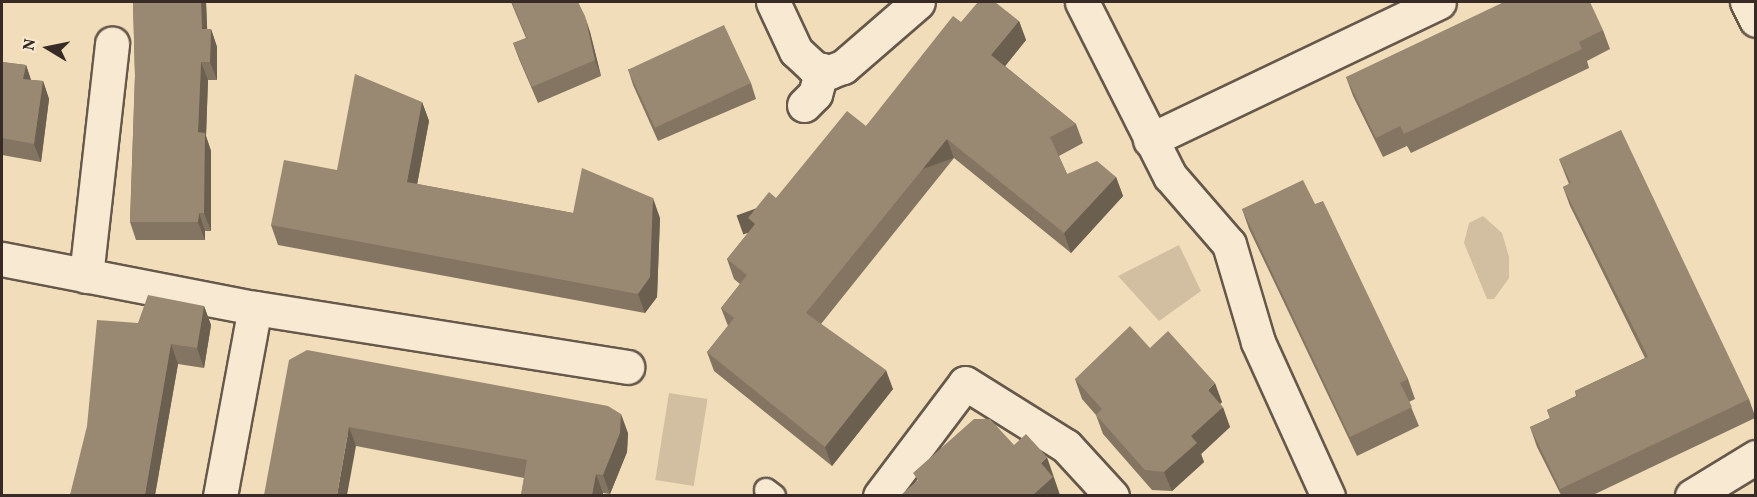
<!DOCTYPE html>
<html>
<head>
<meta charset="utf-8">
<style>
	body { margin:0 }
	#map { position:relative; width:1757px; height:497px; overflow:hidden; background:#f2ddba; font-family:Vollkorn,serif }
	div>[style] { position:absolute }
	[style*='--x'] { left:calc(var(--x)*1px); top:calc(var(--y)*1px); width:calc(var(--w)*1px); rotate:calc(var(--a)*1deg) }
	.green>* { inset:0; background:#d2bfa1; transform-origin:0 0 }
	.roads { filter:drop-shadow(2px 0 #66584a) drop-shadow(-2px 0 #66584a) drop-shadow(0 2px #66584a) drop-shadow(0 -2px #66584a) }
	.service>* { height:22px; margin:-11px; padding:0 11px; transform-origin:11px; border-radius:11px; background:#f7e9d2 }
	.minor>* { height:33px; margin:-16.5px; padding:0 16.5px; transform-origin:16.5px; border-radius:16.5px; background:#f7e9d2 }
	.tertiary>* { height:33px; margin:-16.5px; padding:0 16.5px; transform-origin:16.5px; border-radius:16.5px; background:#f7e9d2 }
	.wall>* { inset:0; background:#847562 }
	.shaded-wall>* { inset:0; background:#6b5f50; transform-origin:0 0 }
	.building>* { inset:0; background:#998872; transform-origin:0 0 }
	span { translate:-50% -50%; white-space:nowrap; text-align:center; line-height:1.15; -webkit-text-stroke:5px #f7e9d2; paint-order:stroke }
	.frame { position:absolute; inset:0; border:3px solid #382b25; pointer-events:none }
	.north { position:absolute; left:18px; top:18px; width:60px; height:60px; -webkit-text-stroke:4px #f7e9d2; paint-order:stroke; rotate:280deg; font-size:16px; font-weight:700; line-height:24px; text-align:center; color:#382b25 }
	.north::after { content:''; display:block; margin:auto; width:21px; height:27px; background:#382b25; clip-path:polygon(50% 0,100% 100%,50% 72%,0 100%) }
</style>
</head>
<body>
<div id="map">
	<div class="green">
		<div style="clip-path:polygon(1483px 216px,1502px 233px,1509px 257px,1509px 278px,1494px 299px,1487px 299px,1464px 243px,1469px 223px)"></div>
		<div style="clip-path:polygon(1179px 245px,1201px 291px,1159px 321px,1118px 276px)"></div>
		<div style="left:669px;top:393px;width:39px;height:88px;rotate:9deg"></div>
	</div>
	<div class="roads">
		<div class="service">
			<div style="--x:766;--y:490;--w:10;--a:37"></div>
		</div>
		<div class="minor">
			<div style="--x:773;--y:2;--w:54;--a:64.9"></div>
			<div style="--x:796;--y:51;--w:25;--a:43"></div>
			<div style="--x:814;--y:68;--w:16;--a:15"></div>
			<div style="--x:829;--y:72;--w:15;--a:-20"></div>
			<div style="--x:843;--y:67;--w:99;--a:-40.9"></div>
			<div style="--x:1082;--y:2;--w:195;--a:63.2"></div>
			<div style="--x:1170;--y:176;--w:90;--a:49.1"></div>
			<div style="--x:1229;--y:244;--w:102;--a:73.5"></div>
			<div style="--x:1258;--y:342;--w:169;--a:65.6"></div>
			<div style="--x:804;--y:105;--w:16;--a:-45"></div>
			<div style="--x:815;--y:94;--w:25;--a:-74"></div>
			<div style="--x:1150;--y:140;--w:320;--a:-25.5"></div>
			<div style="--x:2;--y:259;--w:258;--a:11"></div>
			<div style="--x:255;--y:308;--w:377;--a:9"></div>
			<div style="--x:86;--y:276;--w:234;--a:-83.6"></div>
			<div style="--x:220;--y:496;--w:191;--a:-79.5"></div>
			<div style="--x:880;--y:496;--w:141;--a:-53"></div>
			<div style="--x:965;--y:383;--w:119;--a:32"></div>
			<div style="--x:1066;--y:446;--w:68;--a:47.4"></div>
			<div style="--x:1692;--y:496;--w:75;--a:-31.4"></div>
		</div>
		<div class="tertiary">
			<div style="--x:1747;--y:2;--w:20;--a:63"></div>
		</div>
	</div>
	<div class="wall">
		<div style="clip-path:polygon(133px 2px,206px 2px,207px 29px,211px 29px,217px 47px,217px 80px,208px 80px,206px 136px,211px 151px,211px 231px,205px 231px,205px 240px,136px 240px,130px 222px,135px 76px)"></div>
		<div style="clip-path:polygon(511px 2px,578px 2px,590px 32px,601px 76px,538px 103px,519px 59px,513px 43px,526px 38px)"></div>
		<div style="clip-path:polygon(1019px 21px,1026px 40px,1005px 66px,1076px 124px,1083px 143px,1059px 156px,1067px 174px,1116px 177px,1123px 196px,1071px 253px,954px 158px,821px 324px,893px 389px,832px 466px,714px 371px,707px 352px,728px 326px,721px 308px,740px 284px,734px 279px,727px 259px,752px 228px,748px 218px,776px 198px,866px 126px,961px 22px)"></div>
		<div style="clip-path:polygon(1603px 30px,1610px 49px,1587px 61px,1589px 68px,1411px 153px,1407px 146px,1383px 157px,1353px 96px,1346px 77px)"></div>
		<div style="clip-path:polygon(2px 62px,26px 65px,31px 80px,43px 81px,49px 99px,41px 162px,2px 155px)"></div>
		<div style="clip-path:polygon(628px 69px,751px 83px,756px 99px,658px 141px,633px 85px)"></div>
		<div style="clip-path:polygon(422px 102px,429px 121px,417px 184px,573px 213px,660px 218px,657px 297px,645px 313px,278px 245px,271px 225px)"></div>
		<div style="clip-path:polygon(1559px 159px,1749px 399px,1755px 416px,1755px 418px,1593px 495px,1561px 495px,1537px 447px,1530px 427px,1550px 418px,1547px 410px,1576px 396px,1575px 391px,1645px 358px,1570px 206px,1563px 187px,1569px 184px)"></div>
		<div style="clip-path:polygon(1315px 204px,1408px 379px,1415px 399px,1409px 402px,1419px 426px,1357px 456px,1249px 229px,1242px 209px)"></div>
		<div style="clip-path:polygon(204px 306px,211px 325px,204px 368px,178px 364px,155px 495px,70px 495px,138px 323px)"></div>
		<div style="clip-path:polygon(1150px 348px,1222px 402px,1220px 404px,1230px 427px,1201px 454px,1204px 462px,1172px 491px,1152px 490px,1103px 434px,1096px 415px,1082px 399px,1075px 379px)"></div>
		<div style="clip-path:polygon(289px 360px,628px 433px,627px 452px,610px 494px,603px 493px,603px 495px,521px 495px,524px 478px,356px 446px)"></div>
	</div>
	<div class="shaded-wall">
		<div style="clip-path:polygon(201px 2px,206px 2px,208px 47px,202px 29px)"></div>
		<div style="clip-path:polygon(585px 16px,590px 32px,601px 76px,595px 60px)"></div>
		<div style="clip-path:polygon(1019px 21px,1026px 40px,998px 75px,991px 55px)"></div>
		<div style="clip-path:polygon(211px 29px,217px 47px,217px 80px,210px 62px)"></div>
		<div style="clip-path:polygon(201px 62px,208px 80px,206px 136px,211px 151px,211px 231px,204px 213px,198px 132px)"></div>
		<div style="clip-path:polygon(26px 65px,32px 83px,23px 79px)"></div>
		<div style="clip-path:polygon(43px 81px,49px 99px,41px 162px,34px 144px)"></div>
		<div style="clip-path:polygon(422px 102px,429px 121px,414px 201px,407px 182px)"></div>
		<div style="left:947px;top:139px;width:20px;height:224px;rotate:70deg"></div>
		<div style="clip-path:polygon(1116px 177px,1123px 196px,1071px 253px,1064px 233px)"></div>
		<div style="clip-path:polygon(653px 198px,660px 218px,657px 297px,645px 313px,638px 294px)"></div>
		<div style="clip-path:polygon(199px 213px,205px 231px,205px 240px,198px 222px)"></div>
		<div style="clip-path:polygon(204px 306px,211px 325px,204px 368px,197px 348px)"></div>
		<div style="clip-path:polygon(171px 344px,178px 364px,155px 495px,145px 495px)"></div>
		<div style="clip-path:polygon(886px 370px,893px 389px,832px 466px,825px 447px)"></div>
		<div style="clip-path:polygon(1215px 383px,1222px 402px,1215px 409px,1208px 390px)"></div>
		<div style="clip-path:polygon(1223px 407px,1230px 427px,1201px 454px,1204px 462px,1172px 491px,1164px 472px,1191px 436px)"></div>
		<div style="clip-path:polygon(621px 414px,628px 433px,627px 452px,610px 494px,603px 475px)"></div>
		<div style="clip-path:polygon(349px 427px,356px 446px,347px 495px,337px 495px)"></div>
		<div style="clip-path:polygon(1047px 457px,1060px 495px,1033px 495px,1041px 463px)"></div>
		<div style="clip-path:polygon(596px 474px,603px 493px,603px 495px,592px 495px)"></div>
	</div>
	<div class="building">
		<div style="clip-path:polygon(133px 2px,201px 2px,202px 29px,211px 29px,210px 62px,201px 62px,198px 132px,205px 133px,204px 213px,199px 213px,198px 222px,130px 222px,135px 76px)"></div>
		<div style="clip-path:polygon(512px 2px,578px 2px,585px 16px,595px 60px,532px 87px,513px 43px,527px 38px)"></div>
		<div style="clip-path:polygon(978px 2px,995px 2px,1019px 21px,991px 55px,1076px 124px,1050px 137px,1067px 174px,1097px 161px,1116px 177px,1064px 233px,947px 139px,806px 313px,886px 370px,825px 447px,707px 352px,734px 318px,721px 308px,747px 275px,727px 259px,755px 224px,748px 218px,769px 192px,776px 198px,847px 111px,866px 126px,953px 16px,961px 22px)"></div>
		<div style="clip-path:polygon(1504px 2px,1590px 2px,1603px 30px,1579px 42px,1582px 49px,1404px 134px,1400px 126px,1376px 138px,1346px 77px)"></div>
		<div style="left:724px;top:25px;width:64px;height:106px;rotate:65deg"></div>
		<div style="clip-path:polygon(2px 62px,26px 65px,23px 79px,43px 81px,34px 144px,2px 138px)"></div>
		<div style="clip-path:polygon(355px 74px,422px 102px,407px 182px,573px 213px,582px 168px,653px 198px,650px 277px,638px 294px,271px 225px,284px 160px,337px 170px)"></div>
		<div style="clip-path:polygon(1621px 130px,1749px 399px,1560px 489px,1530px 427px,1550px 418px,1547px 410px,1577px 396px,1575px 391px,1648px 357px,1563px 187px,1571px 183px,1559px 159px)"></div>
		<div style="clip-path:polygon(1303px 180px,1315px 204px,1323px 201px,1408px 379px,1400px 383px,1412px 407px,1350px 437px,1242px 209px)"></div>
		<div style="clip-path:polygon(148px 295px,204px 306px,197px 348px,171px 344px,145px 495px,70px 495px,87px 426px,97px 320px,138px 323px)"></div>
		<div style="clip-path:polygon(1130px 326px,1150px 348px,1168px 331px,1215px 383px,1208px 390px,1223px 407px,1191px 436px,1197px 443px,1164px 472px,1145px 470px,1096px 415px,1102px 409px,1075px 379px)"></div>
		<div style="clip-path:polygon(307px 350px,608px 406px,621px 414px,620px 433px,603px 475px,596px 474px,592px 495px,521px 495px,527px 460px,349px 427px,337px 495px,264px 495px,289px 360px)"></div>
		<div style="clip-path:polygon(974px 419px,990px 419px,1014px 445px,1026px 434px,1047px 457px,1041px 463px,1053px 477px,1033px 495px,901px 495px,918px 480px,913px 473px)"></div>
	</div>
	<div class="frame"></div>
	<div class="north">N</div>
</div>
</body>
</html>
